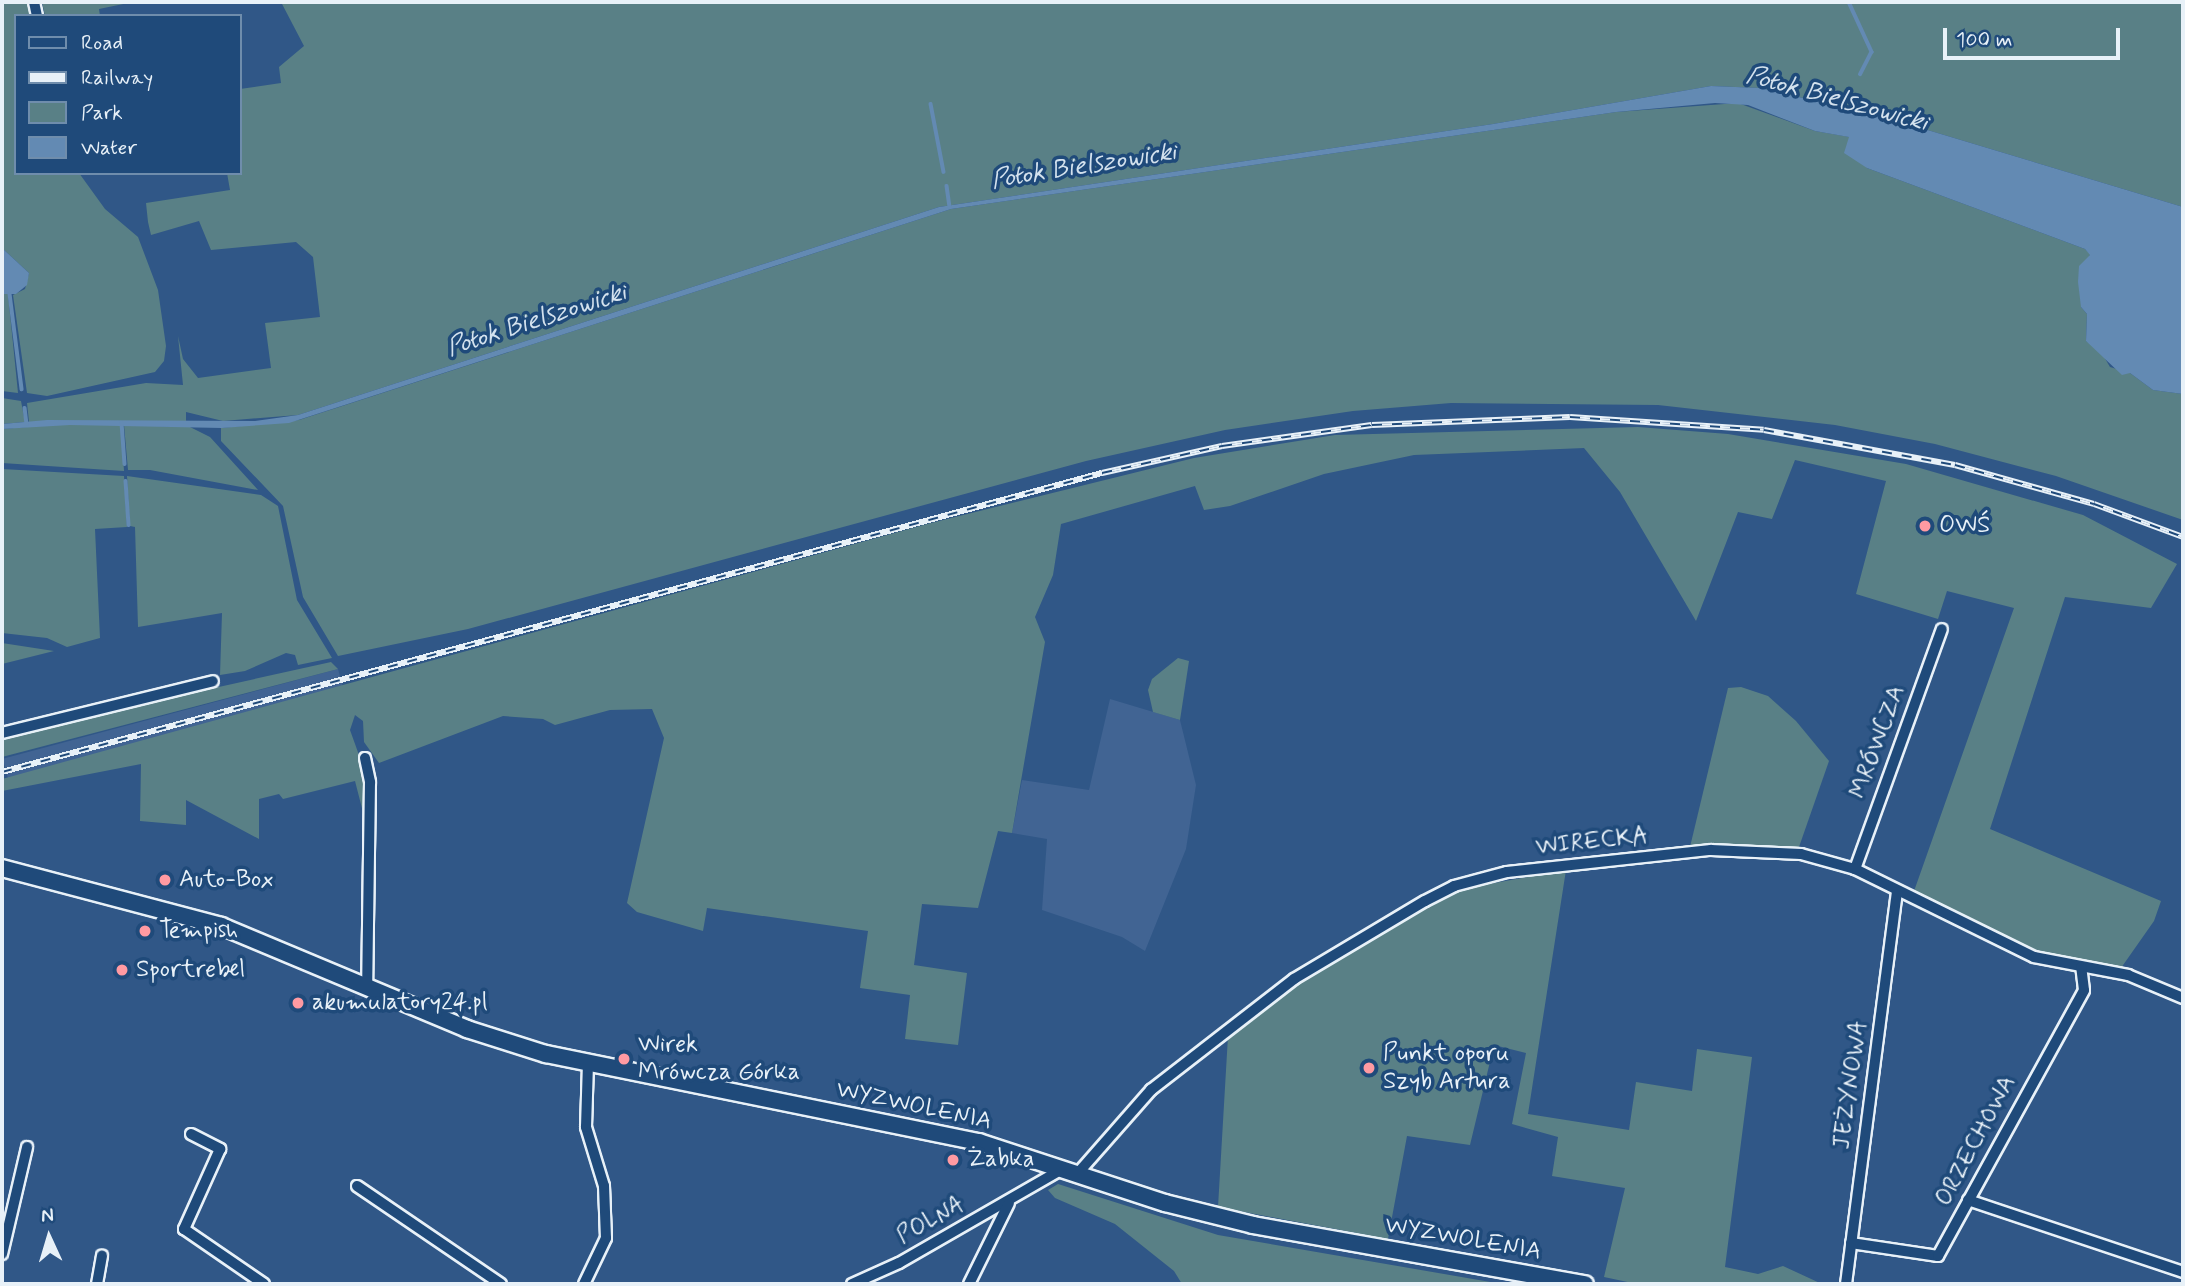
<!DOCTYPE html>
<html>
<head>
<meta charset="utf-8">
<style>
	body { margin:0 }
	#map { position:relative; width:2185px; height:1286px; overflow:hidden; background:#305787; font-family:Mynerve,sans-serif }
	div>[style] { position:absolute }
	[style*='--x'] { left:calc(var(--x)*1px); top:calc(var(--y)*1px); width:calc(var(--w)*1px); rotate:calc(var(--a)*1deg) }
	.built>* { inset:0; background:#416493; transform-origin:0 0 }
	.green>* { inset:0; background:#598086 }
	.water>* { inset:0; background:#638ab3 }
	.stream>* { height:3.5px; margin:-1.75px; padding:0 1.75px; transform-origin:1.75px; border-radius:1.75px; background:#638ab3 }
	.roads { filter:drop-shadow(2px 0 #e8f1f8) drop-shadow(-2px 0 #e8f1f8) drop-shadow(0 2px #e8f1f8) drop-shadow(0 -2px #e8f1f8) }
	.street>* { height:10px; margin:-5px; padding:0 5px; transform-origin:5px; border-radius:5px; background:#1f4a7a }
	.secondary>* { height:16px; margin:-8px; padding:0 8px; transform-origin:8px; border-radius:8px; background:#1f4a7a }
	.rail>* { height:6px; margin-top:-3px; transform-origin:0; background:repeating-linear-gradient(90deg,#1f4a7a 0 10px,#e8f1f8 0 20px); box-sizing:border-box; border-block:2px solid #e8f1f8 }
	.dots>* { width:19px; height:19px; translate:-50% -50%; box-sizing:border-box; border:4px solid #1f4a7a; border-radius:50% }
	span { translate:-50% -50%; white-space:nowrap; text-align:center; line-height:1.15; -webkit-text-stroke:7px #1f4a7a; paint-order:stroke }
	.poi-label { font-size:24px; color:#e8f1f8 }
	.left { translate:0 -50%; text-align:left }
	.street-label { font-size:24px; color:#e8f1f8 }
	.water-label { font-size:26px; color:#d4e2ee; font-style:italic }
	.frame { position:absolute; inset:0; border:4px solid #e8f1f8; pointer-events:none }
	.legend { position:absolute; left:14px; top:14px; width:228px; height:161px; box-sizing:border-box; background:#1f4a7a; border:2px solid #6f8dac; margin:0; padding:9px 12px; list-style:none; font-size:21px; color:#e8f1f8 }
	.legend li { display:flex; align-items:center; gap:14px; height:35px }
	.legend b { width:35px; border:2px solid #6f8dac }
	.north { position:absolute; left:14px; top:1202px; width:70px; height:70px; -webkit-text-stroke:5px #1f4a7a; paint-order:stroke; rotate:356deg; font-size:19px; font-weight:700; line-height:28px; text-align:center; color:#e8f1f8 }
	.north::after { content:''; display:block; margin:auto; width:24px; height:32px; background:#e8f1f8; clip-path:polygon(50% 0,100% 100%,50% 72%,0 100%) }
	.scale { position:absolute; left:1943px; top:28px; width:177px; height:32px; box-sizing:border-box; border:4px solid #e8f1f8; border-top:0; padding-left:9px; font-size:21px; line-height:24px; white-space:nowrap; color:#e8f1f8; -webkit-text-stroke:5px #1f4a7a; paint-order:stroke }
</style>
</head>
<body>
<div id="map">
	<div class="built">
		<div style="left:338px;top:669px;width:20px;height:347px;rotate:75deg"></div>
		<div style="clip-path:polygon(1110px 699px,1180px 720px,1196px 785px,1186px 849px,1145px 951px,1122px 937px,1042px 910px,1047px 839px,1012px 833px,1022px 780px,1089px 790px)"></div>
	</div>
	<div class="green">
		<div style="clip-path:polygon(2px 2px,28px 2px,31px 16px,16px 16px,16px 173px,79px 173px,105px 209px,138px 237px,158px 290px,166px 346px,164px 361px,155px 372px,47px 396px,27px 393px,13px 295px,25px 289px,29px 273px,2px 248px)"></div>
		<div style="clip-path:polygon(42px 2px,133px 2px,99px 9px,100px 16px,45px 16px)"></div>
		<div style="clip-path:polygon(281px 2px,2183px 2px,2183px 207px,1881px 116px,1760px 88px,1711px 86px,1493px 124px,939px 207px,298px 415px,223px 421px,186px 412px,186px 421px,29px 422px,27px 403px,146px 383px,183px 385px,178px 336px,183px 359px,198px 378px,271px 368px,265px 323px,320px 317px,313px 257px,296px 242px,211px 250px,199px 221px,151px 235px,148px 222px,146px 203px,230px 190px,227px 173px,240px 173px,240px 89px,281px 83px,279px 67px,304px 46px)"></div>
		<div style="clip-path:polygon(1738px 103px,1815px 131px,1850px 137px,1867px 168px,2085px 249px,2090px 254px,2081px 307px,2087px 314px,2086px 341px,2100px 350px,2110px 367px,2130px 373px,2153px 390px,2183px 394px,2183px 520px,2056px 476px,1935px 444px,1835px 425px,1658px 405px,1451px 403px,1353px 411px,1225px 430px,1086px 461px,468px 629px,338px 656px,303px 597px,283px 506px,221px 441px,221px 428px,299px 420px,951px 209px,1616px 112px)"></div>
		<div style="clip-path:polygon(2px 294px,8px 294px,18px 393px,2px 391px)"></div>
		<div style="clip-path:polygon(2px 398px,21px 401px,25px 422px,2px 424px)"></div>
		<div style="clip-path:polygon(51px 425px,121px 425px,124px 471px,2px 463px,2px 429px)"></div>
		<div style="clip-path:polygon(124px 425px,190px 427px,210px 437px,258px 490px,150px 470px,128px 470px)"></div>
		<div style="clip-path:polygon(1638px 427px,1728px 434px,1906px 464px,2083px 515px,2177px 564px,2151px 608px,2065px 597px,1990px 829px,2161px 901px,2154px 921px,2121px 968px,2046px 955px,1913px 894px,2014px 608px,1947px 591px,1938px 619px,1856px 594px,1886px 481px,1795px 460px,1772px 519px,1738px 512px,1696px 621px,1620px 492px,1584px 448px,1414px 455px,1324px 474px,1230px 506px,1204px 510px,1195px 486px,1061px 524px,1053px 575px,1035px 617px,1045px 642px,1012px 833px,998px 831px,978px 908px,922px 904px,914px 965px,967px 973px,958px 1045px,905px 1039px,910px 995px,860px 988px,868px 931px,707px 908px,703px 931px,637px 912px,627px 903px,664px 738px,652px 709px,610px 710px,555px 725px,543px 719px,503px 716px,379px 763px,364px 742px,363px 721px,355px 715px,350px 730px,364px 769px,366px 824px,355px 781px,283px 799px,279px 794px,259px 799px,259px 839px,186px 800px,186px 825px,140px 821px,141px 764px,2px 791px,2px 779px,927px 524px,1194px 458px,1335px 435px)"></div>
		<div style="clip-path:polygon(2px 469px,124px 476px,127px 527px,95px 529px,100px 638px,67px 647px,47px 638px,2px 633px)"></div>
		<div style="clip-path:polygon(127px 476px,261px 495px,278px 506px,297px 600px,332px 658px,298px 665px,295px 655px,286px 653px,245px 671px,220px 675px,222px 613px,138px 627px,135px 527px,130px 526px)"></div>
		<div style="clip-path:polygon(2px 643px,54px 651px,2px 664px)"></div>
		<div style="clip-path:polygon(1178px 658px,1189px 661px,1180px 720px,1153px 712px,1148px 690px,1152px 679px)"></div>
		<div style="clip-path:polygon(331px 662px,338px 669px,2px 757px,2px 735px)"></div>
		<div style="clip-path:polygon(1741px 687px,1768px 696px,1796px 721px,1829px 761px,1799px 847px,1690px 847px,1728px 688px)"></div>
		<div style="clip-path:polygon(1566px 870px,1528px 1114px,1629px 1130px,1636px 1082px,1692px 1091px,1697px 1049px,1752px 1057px,1725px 1267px,1758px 1274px,1783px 1266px,1822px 1284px,1637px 1284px,1604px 1277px,1625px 1188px,1552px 1176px,1558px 1137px,1512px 1124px,1526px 1053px,1494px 1045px,1470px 1145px,1407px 1136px,1388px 1239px,1218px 1207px,1228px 1036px,1319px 969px,1456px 890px)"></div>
		<div style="clip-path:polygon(1058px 1184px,1218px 1235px,1502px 1284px,1182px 1284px,1174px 1271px,1115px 1224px,1055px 1198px,1048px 1190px)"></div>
	</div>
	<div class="water">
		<div style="clip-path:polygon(1711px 86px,1760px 88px,1881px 116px,2183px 207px,2183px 394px,2153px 390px,2130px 373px,2122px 375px,2086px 341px,2087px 314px,2081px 307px,2078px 282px,2079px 266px,2090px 255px,2085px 249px,1867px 168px,1844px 153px,1849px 137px,1815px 131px,1748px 105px,1715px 103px,1616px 112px,951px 209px,289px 423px,222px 428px,70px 425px,2px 429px,2px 424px,47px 420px,255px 421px,298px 415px,939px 207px,1493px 124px)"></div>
		<div style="clip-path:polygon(2px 248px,29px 273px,27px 285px,16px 294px,2px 294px)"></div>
	</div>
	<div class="stream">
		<div style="--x:1849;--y:2;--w:55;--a:65.3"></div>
		<div style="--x:1872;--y:52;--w:25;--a:117"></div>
		<div style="--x:931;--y:104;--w:69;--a:79.2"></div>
		<div style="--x:947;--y:186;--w:21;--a:82"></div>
		<div style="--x:10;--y:294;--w:96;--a:82.8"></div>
		<div style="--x:25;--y:408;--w:16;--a:83"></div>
		<div style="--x:122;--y:423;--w:41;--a:85.8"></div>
		<div style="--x:126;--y:481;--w:44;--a:86.1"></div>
	</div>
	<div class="roads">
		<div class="street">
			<div style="--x:34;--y:2;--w:14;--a:78"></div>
			<div style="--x:2;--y:733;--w:217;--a:-13.8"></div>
			<div style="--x:365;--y:758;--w:25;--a:78"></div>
			<div style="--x:370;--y:782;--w:203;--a:90.8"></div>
			<div style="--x:1855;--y:869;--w:255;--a:-70.1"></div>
			<div style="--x:191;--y:1134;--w:33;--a:27"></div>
			<div style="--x:220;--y:1149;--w:88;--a:114.2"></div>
			<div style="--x:184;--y:1229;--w:97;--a:34.5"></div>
			<div style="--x:1078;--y:1173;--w:111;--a:-48.7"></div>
			<div style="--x:1151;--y:1090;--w:181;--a:-37.8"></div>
			<div style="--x:1294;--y:979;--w:152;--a:-30.8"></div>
			<div style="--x:1425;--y:901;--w:33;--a:-27"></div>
			<div style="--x:1454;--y:886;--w:55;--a:-14.8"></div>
			<div style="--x:1507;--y:872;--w:205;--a:-6.2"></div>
			<div style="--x:1711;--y:850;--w:90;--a:2.5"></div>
			<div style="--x:1801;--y:854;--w:56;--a:15.5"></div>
			<div style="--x:1855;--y:869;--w:199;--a:26.2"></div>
			<div style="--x:2034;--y:957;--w:96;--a:10.8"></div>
			<div style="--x:2128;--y:975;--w:60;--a:22.7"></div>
			<div style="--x:357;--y:1186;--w:174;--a:34.2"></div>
			<div style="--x:1968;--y:1200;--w:227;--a:18.5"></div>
			<div style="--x:1851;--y:1243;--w:88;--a:8.5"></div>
			<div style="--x:1938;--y:1256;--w:303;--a:-61.2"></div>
			<div style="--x:2084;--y:990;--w:23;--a:-97"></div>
			<div style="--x:2;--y:1254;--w:110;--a:-76.8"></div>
			<div style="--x:97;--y:1284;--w:29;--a:-80"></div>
			<div style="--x:584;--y:1284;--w:51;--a:-64.4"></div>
			<div style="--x:606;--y:1238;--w:52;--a:-92.2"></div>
			<div style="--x:604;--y:1186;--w:62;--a:-107"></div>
			<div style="--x:586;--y:1127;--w:64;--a:-88.2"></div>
			<div style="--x:852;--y:1284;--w:51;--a:-24.1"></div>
			<div style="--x:899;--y:1263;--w:190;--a:-29.9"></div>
			<div style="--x:969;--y:1284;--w:90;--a:-63.7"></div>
			<div style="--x:1846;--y:1284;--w:395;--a:-82.6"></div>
		</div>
		<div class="secondary">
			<div style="--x:2;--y:868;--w:227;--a:14.8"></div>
			<div style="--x:221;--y:926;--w:267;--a:22.7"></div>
			<div style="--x:467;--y:1029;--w:83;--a:17.6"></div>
			<div style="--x:546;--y:1054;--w:442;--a:11.5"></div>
			<div style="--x:979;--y:1142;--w:196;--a:18.2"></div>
			<div style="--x:1165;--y:1203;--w:91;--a:14"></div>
			<div style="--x:1253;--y:1225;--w:337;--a:10.1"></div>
		</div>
	</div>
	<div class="rail">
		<div style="--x:2;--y:772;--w:1140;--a:-15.21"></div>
		<div style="--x:1102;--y:473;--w:123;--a:-12.7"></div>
		<div style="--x:1222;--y:446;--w:151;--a:-8"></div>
		<div style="--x:1372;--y:425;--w:198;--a:-2.3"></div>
		<div style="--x:1570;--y:417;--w:194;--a:3.8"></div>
		<div style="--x:1764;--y:430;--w:194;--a:10.4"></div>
		<div style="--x:1955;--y:465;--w:144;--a:15.7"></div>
		<div style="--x:2094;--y:504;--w:95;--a:20.3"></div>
	</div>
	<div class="dots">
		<div style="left:1925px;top:526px;background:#ff9aa2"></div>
		<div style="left:165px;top:880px;background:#ff9aa2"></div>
		<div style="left:145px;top:931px;background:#ff9aa2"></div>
		<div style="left:122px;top:970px;background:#ff9aa2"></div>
		<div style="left:298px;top:1003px;background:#ff9aa2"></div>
		<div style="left:624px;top:1059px;background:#ff9aa2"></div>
		<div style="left:1369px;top:1068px;background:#ff9aa2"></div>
		<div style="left:953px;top:1160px;background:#ff9aa2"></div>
	</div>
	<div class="poi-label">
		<span class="left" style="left:1939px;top:526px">OWŚ</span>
		<span class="left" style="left:179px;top:880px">Auto-Box</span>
		<span class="left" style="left:159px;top:931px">Tempish</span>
		<span class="left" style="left:136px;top:970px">Sportrebel</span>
		<span class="left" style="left:312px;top:1003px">akumulatory24.pl</span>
		<span class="left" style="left:638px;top:1059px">Wirek<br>Mrówcza Górka</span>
		<span class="left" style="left:1383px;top:1068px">Punkt oporu<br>Szyb Artura</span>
		<span class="left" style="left:967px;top:1160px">Żabka</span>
	</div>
	<div class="street-label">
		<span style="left:1878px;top:742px;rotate:-70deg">MRÓWCZA</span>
		<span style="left:1592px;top:842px;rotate:-6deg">WIRECKA</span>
		<span style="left:1851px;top:1085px;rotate:-82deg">JEŻYNOWA</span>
		<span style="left:914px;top:1106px;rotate:12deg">WYZWOLENIA</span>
		<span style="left:1976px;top:1141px;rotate:-62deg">ORZECHOWA</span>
		<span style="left:931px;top:1221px;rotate:-29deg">POLNA</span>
		<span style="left:1463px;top:1239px;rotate:10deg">WYZWOLENIA</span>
	</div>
	<div class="water-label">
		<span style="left:1837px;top:100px;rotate:15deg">Potok Bielszowicki</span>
		<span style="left:1084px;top:167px;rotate:-9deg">Potok Bielszowicki</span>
		<span style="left:537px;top:321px;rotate:-18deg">Potok Bielszowicki</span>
	</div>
	<div class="frame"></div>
	<ul class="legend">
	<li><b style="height:9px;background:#1f4a7a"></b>Road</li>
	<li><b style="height:9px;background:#e8f1f8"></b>Railway</li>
	<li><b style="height:19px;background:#598086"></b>Park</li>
	<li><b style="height:19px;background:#638ab3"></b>Water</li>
	</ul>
	<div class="north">N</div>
	<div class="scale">100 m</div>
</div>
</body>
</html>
